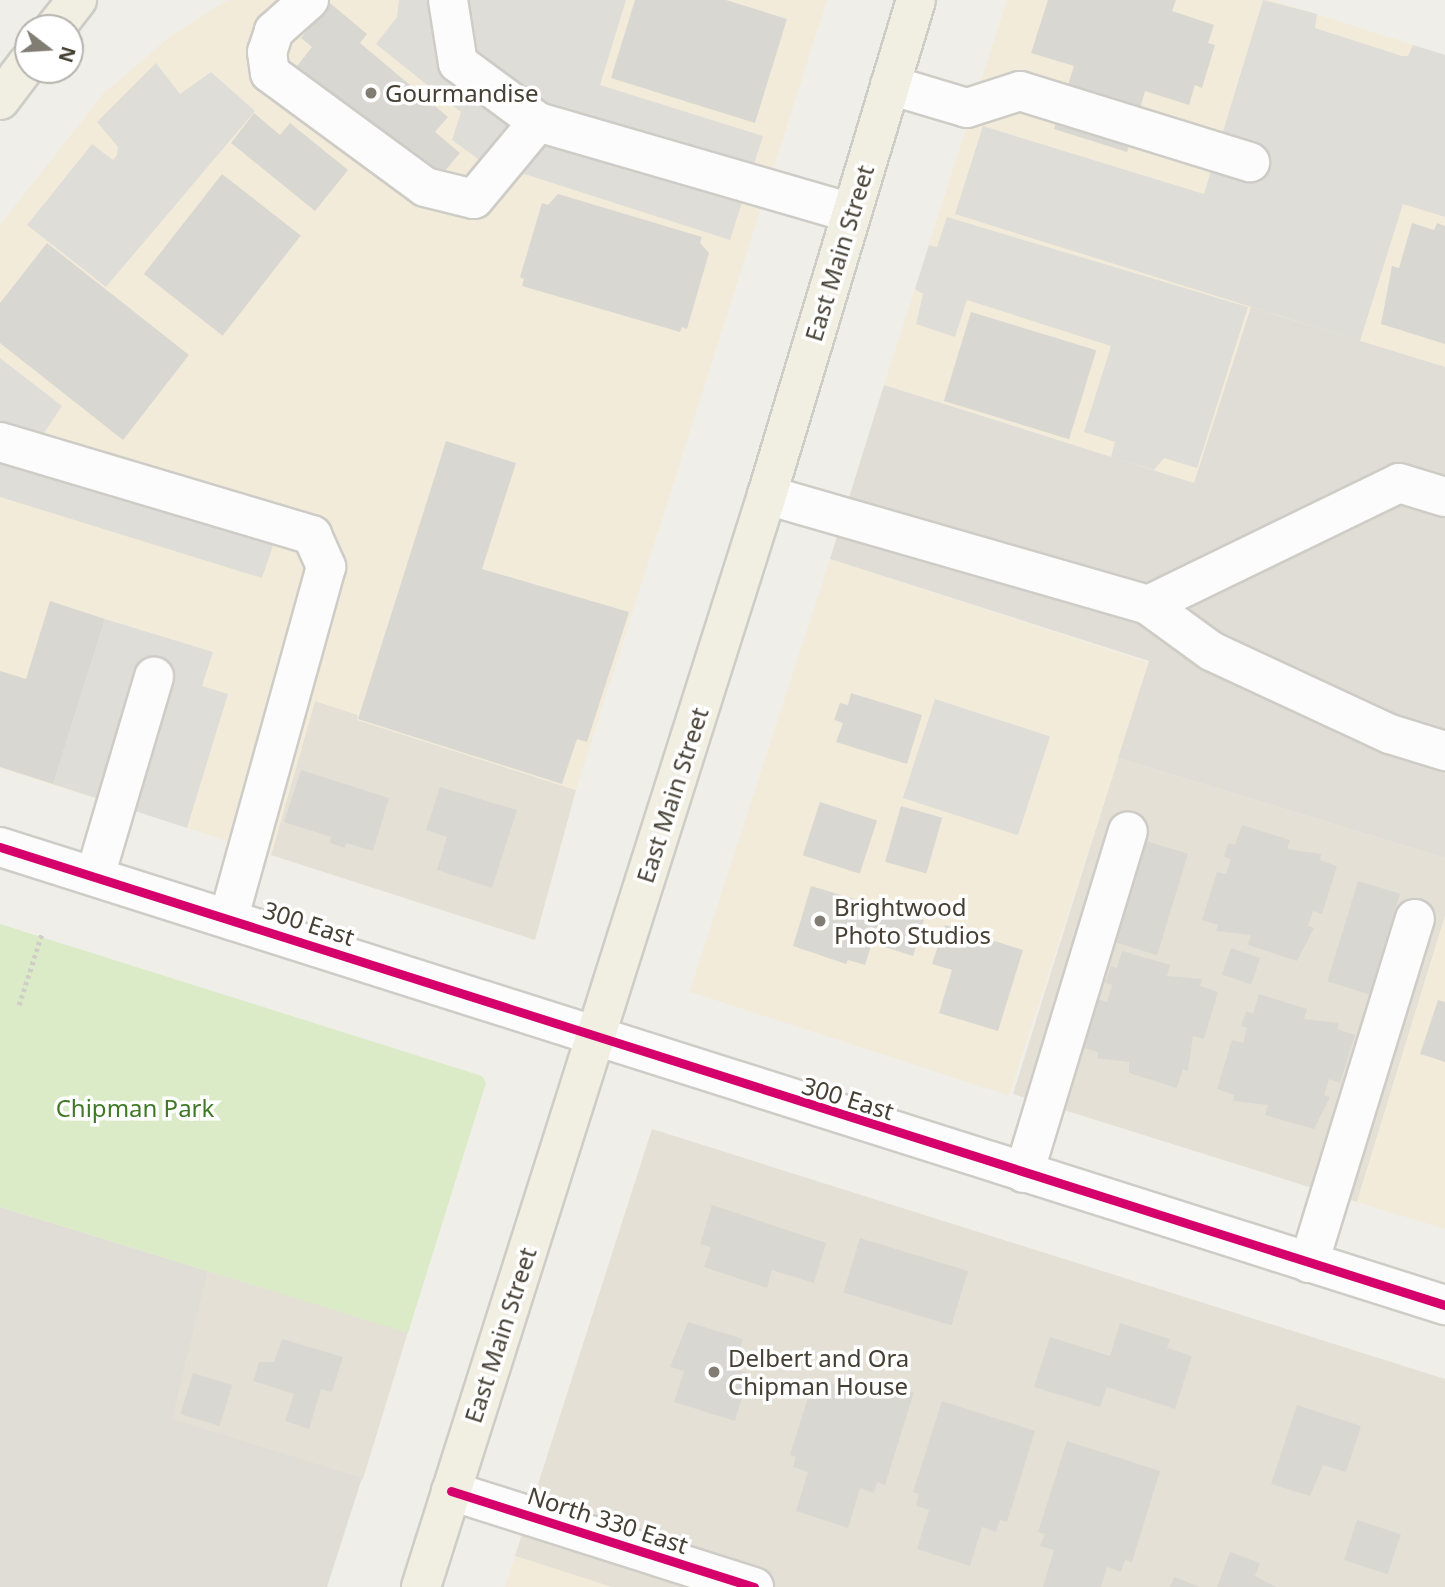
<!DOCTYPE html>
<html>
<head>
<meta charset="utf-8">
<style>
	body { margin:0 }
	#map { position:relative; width:1445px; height:1587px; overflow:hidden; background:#f0eee8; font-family:"Noto Sans",sans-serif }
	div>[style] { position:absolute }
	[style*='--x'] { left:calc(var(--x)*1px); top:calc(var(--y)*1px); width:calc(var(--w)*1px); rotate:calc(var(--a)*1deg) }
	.residential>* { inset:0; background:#e4e0d5; transform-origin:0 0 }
	.commercial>* { inset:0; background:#f3ebda; transform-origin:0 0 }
	.industrial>* { inset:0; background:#e0ddd6 }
	.green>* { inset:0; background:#dbebc7 }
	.parking>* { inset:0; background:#dfddd8; transform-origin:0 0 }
	.building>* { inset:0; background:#d9d7d1; transform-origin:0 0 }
	.path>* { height:4.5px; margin-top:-2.25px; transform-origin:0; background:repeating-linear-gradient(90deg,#d1cec9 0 3.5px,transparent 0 7px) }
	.roads { filter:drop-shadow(2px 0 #ceccc6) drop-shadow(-2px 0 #ceccc6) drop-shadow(0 2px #ceccc6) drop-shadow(0 -2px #ceccc6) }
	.minor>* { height:38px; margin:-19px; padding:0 19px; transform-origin:19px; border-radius:19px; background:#fdfcfc }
	.major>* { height:38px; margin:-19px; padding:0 19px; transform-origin:19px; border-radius:19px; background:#f1eee2 }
	.cycleway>* { height:9px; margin:-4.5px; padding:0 4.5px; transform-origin:4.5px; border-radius:4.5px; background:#d6006c }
	.dots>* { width:19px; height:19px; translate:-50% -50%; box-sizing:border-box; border:4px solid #fff; border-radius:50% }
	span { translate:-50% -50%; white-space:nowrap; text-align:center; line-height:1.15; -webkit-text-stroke:7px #fff; paint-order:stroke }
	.poi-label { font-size:24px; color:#464034 }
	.left { translate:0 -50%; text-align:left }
	.street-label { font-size:24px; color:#464034 }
	.park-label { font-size:24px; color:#3f7926 }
	.north { position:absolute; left:14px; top:14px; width:70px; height:70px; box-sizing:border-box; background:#fff; border:2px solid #b5b3ae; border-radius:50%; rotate:107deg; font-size:19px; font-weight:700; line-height:28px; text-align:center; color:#464034 }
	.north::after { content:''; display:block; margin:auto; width:24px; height:32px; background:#827d73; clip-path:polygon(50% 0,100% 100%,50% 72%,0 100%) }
</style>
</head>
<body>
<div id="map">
	<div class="residential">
		<div style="clip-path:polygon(315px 701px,359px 715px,358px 720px,576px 790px,535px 940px,271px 855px)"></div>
		<div style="clip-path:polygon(1118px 758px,1445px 858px,1445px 916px,1357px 1202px,1013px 1094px)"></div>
		<div style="clip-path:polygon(652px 1129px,1445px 1379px,1445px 1587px,611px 1587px,515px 1556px)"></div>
		<div style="left:208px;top:1271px;width:209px;height:154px;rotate:17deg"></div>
	</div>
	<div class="commercial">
		<div style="clip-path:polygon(228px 0,827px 0,576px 790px,357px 720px,358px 715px,315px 701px,271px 855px,0 768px,0 225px,103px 94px,172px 35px)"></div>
		<div style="clip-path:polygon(1007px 0,1272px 0,1445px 55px,1445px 367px,1251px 307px,1195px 483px,884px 385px)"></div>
		<div style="left:830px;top:559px;width:336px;height:455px;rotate:18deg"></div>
		<div style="clip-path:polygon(1445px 916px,1445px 1229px,1357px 1202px)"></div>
		<div style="clip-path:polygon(515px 1556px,611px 1587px,505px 1587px)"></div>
	</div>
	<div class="industrial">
		<div style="clip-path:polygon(1251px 307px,1445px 367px,1445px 858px,1118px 758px,1149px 661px,830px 559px,884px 385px,1194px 483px)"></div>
		<div style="clip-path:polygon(0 1207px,208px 1271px,172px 1419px,362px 1478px,327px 1587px,0 1587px)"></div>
	</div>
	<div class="green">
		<div style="clip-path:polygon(0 924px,482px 1076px,486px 1083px,408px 1333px,0 1207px)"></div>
	</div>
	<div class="parking">
		<div style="clip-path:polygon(399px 0,626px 0,600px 85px,763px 136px,730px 240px,478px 159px,452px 140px,461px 112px,376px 44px,397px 17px)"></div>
		<div style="clip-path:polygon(1263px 0,1317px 14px,1315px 28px,1402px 56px,1408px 56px,1413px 45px,1445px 55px,1445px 217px,1403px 204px,1360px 341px,955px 214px,983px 126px,1204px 194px)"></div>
		<div style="clip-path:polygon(156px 63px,180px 94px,211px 72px,255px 111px,106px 287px,27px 225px,92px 144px,113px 160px,117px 155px,118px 147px,97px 122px)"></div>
		<div style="clip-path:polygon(947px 217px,1248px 307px,1197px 468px,1164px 458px,1154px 470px,1111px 457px,1115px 442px,1084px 432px,1111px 346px,967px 300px,955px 337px,916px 324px,923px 294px,915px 289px,929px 245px,937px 247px)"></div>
		<div style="clip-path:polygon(0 358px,62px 406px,42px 436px,286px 507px,262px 578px,0 497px)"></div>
		<div style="clip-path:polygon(105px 619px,213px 652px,202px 686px,228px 694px,187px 828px,53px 784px)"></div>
		<div style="left:935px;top:699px;width:121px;height:104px;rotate:18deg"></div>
	</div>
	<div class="building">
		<div style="clip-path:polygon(635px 0,726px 0,787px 19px,755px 123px,611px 78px)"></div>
		<div style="clip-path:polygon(1048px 0,1176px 0,1172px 11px,1214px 25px,1208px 43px,1215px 45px,1202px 88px,1195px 85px,1189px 105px,1145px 91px,1127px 152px,1054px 129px,1074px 66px,1031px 53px)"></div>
		<div style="clip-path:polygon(330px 3px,367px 34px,360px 43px,448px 117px,435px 132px,460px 153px,439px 178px,294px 70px,312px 47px,301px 38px)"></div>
		<div style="clip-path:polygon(254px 113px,280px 135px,290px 123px,348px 170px,315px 211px,231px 143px)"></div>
		<div style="left:222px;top:174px;width:100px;height:127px;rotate:38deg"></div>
		<div style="clip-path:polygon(558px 194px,702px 237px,700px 243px,709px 253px,687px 329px,682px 327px,680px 332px,522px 286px,524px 279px,520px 277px,542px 203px,548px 205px)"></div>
		<div style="clip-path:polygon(1412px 223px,1434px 230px,1437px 223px,1445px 226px,1445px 344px,1381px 324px,1392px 266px,1399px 268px)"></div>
		<div style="clip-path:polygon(47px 243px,189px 355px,123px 440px,0 343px,0 303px)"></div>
		<div style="left:971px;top:312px;width:131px;height:93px;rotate:17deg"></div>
		<div style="clip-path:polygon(446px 441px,516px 463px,482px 569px,629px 612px,587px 742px,577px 739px,562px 784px,358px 719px)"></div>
		<div style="clip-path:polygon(50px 601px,105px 619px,53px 784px,0 767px,0 671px,26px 679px)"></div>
		<div style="clip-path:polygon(851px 693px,922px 715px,907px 764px,836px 742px,843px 723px,834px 720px,840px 703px,848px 705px)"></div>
		<div style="clip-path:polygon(301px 770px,389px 798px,373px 851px,346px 843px,345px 848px,330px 843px,331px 837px,284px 822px)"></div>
		<div style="clip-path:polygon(440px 787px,517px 810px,492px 888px,437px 870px,447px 837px,426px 830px)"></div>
		<div style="left:820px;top:802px;width:60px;height:56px;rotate:18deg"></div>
		<div style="left:901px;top:806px;width:43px;height:58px;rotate:16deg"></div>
		<div style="clip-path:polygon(1242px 825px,1290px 840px,1287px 849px,1321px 854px,1320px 860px,1337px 866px,1322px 914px,1313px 911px,1308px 926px,1314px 928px,1297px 961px,1248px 945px,1251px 935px,1216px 931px,1218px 925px,1202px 920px,1217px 872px,1226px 874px,1231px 859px,1224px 857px,1228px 843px,1235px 845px)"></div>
		<div style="left:1146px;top:841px;width:44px;height:106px;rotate:17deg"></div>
		<div style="left:1358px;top:881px;width:44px;height:105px;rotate:17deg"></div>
		<div style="clip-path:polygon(811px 886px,924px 920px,913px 956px,872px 943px,865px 965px,848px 960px,846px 964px,793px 946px)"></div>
		<div style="clip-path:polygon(945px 925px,1023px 950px,998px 1031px,939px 1013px,952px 970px,932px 964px)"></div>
		<div style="left:1231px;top:948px;width:31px;height:28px;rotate:19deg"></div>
		<div style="clip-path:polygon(1122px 951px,1170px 965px,1167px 976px,1202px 979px,1200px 986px,1218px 992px,1204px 1039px,1193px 1036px,1188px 1071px,1183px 1069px,1177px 1088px,1129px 1073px,1129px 1062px,1097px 1058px,1098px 1052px,1080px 1047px,1095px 998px,1107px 1002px,1112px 985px,1105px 983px,1111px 966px,1117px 968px)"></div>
		<div style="clip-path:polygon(1259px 994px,1307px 1009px,1304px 1019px,1339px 1023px,1337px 1029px,1355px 1035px,1340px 1083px,1329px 1079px,1324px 1095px,1330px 1097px,1314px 1129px,1265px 1115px,1268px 1105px,1233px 1101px,1234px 1095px,1217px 1089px,1232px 1040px,1243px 1043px,1247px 1028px,1241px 1026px,1246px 1011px,1253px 1014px)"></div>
		<div style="clip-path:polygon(1438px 1000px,1445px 1002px,1445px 1062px,1420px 1054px)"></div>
		<div style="clip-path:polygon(712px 1205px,826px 1243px,814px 1283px,772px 1270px,767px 1288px,704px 1267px,711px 1247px,700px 1244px)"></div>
		<div style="left:860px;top:1238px;width:113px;height:57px;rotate:17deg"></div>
		<div style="clip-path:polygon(688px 1322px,743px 1339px,734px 1369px,749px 1373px,735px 1421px,674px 1402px,684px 1371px,670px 1367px)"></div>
		<div style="clip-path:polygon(1120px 1323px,1170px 1339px,1167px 1348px,1192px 1356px,1175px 1409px,1107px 1387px,1100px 1407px,1034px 1387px,1050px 1337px,1110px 1356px)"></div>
		<div style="clip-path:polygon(282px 1339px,343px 1357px,332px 1392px,321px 1389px,309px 1429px,285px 1421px,294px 1394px,253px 1381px,259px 1362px,274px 1362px)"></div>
		<div style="left:193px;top:1373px;width:41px;height:43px;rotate:17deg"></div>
		<div style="clip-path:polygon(814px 1378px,862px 1393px,867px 1378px,914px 1392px,885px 1485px,877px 1482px,874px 1493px,860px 1488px,848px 1528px,796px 1511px,808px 1472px,793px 1467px,796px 1457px,790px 1455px)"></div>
		<div style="clip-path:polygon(942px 1401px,1035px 1431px,1007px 1522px,1000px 1520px,996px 1532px,982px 1527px,970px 1566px,917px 1549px,929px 1510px,916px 1506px,919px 1494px,913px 1492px)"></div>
		<div style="clip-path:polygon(1297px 1405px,1361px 1426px,1346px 1472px,1323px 1465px,1310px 1496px,1271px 1484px)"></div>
		<div style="clip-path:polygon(1067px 1441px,1160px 1471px,1132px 1562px,1125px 1560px,1121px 1572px,1107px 1567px,1101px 1587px,1043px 1587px,1054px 1550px,1040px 1546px,1045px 1534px,1038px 1532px)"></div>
		<div style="left:1357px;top:1520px;width:46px;height:42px;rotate:18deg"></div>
		<div style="clip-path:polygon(1230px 1552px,1260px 1563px,1255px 1576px,1276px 1587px,1217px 1587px)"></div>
		<div style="clip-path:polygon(1174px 1577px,1200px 1587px,1170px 1587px)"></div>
	</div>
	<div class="path">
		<div style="--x:19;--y:1005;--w:76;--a:-72.3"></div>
	</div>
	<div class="roads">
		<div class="minor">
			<div style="--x:309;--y:0;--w:47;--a:138.5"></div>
			<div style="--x:274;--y:31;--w:22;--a:108"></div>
			<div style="--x:267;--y:52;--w:21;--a:82"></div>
			<div style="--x:270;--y:73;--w:192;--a:36.3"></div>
			<div style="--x:425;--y:187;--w:50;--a:13.8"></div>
			<div style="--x:474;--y:199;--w:100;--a:-50.3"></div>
			<div style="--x:448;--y:0;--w:64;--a:81"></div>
			<div style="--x:458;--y:63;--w:99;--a:36.4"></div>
			<div style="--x:538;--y:122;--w:326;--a:16.2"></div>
			<div style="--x:890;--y:85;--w:80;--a:16.6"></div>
			<div style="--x:967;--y:108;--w:56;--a:-17.8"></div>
			<div style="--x:1020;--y:91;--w:241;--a:17.2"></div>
			<div style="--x:0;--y:442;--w:326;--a:16.6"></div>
			<div style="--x:312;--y:535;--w:35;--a:66"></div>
			<div style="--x:326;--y:567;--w:363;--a:105.5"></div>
			<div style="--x:767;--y:495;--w:397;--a:16.1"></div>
			<div style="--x:1148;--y:605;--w:78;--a:36.1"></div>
			<div style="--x:1211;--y:651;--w:197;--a:24.9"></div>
			<div style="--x:1390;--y:734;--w:58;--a:17.2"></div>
			<div style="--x:1148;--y:605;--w:279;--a:-25.9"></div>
			<div style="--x:1399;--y:483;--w:48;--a:16.9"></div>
			<div style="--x:0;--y:847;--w:1516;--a:17.59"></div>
			<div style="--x:95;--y:876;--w:208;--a:-73.5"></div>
			<div style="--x:1024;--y:1173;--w:357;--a:-73.1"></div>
			<div style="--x:1309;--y:1263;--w:360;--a:-72.9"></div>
			<div style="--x:451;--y:1491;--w:318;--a:17.6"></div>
		</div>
		<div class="major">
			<div style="--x:55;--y:28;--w:36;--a:-52"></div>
			<div style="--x:0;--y:100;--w:46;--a:-52.9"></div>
			<div style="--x:421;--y:1587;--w:1146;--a:-72.42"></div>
			<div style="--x:767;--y:495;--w:517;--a:-73.25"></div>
		</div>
	</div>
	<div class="cycleway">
		<div style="--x:0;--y:847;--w:1516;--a:17.59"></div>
		<div style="--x:451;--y:1491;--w:318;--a:17.6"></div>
	</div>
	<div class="dots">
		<div style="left:371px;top:93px;background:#827d73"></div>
		<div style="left:820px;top:921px;background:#827d73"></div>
		<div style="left:714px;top:1372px;background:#827d73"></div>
	</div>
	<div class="poi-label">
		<span class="left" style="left:385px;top:93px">Gourmandise</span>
		<span class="left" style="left:834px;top:921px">Brightwood<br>Photo Studios</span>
		<span class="left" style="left:728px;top:1372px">Delbert and Ora<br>Chipman House</span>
	</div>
	<div class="street-label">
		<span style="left:839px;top:253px;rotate:-73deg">East Main Street</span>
		<span style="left:672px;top:795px;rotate:-72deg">East Main Street</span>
		<span style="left:309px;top:923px;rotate:18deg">300 East</span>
		<span style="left:848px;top:1098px;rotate:17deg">300 East</span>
		<span style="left:500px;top:1335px;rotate:-72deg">East Main Street</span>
		<span style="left:608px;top:1520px;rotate:18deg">North 330 East</span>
	</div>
	<div class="park-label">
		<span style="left:135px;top:1108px">Chipman Park</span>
	</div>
	<div class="north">N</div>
</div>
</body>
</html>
